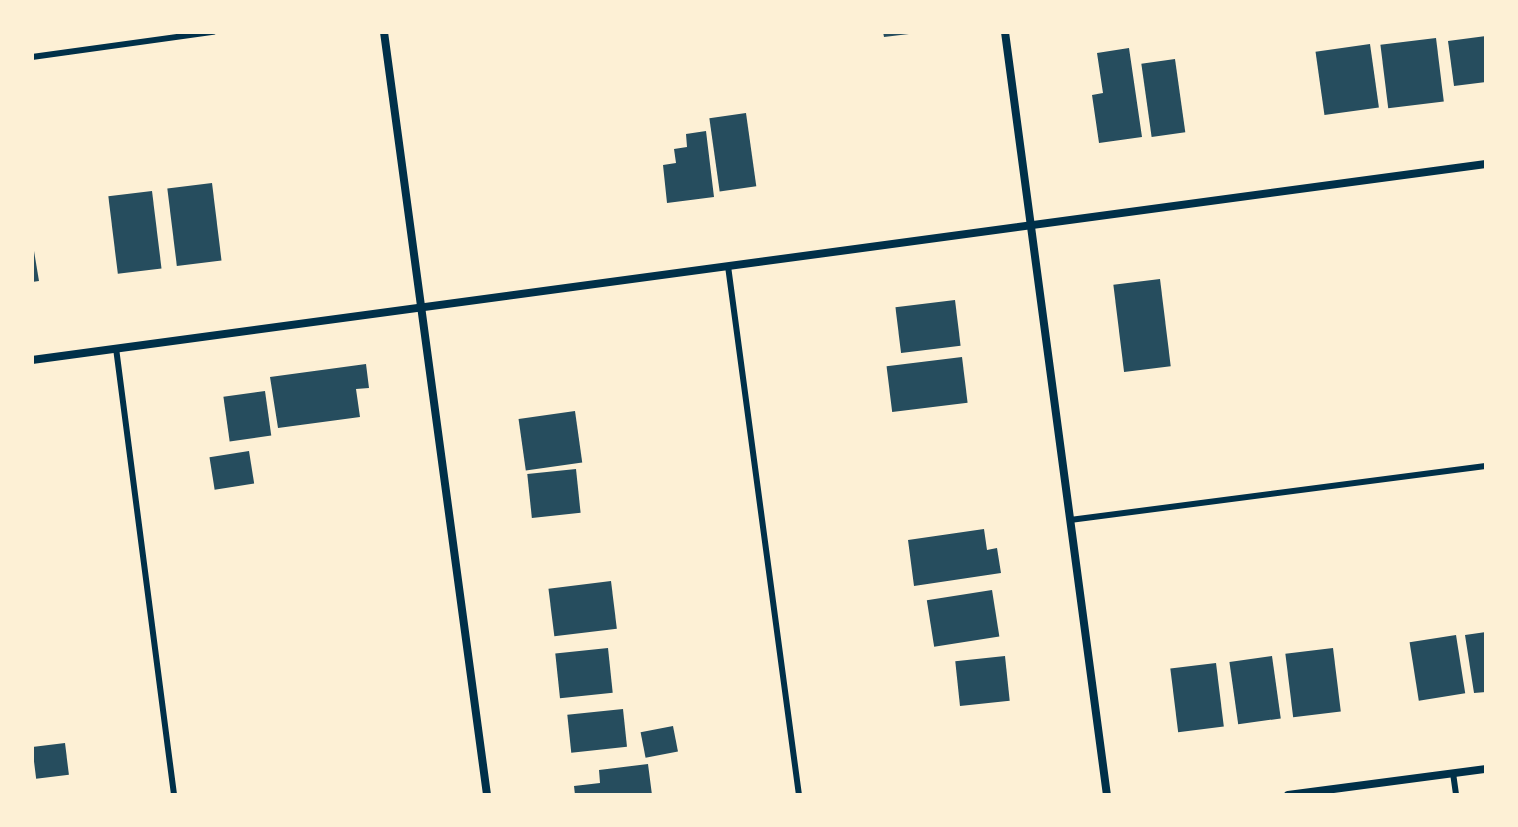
<!DOCTYPE html>
<html>
<head>
<meta charset="utf-8">
<style>
	body { margin:0 }
	#map { position:relative; width:1518px; height:827px; overflow:hidden; background:#fdf0d5; font-family:"Roboto Condensed",sans-serif }
	div>[style] { position:absolute }
	[style*='--x'] { left:calc(var(--x)*1px); top:calc(var(--y)*1px); width:calc(var(--w)*1px); rotate:calc(var(--a)*1deg) }
	.building>* { inset:0; background:#264d5e; transform-origin:0 0 }
	.service>* { height:6px; margin:-3px; padding:0 3px; transform-origin:3px; border-radius:3px; background:#003049 }
	.minor>* { height:8px; margin:-4px; padding:0 4px; transform-origin:4px; border-radius:4px; background:#003049 }
	span { translate:-50% -50%; white-space:nowrap; text-align:center; line-height:1.15; -webkit-text-stroke:8px #fdf0d5; paint-order:stroke }
	.frame { position:absolute; inset:0; border:34px solid #fdf0d5; pointer-events:none }
</style>
</head>
<body>
<div id="map">
	<div class="building">
		<div style="clip-path:polygon(883px 32px,909px 32px,909px 34px,884px 37px)"></div>
		<div style="clip-path:polygon(1486px 36px,1486px 82px,1454px 86px,1448px 41px)"></div>
		<div style="left:1436px;top:38px;width:64px;height:56px;rotate:83deg"></div>
		<div style="left:1370px;top:44px;width:64px;height:55px;rotate:82deg"></div>
		<div style="clip-path:polygon(1129px 48px,1142px 137px,1099px 143px,1092px 95px,1103px 93px,1097px 53px)"></div>
		<div style="left:1175px;top:59px;width:74px;height:34px;rotate:82deg"></div>
		<div style="left:746px;top:113px;width:74px;height:37px;rotate:82deg"></div>
		<div style="clip-path:polygon(706px 131px,714px 197px,667px 203px,663px 165px,676px 163px,674px 149px,687px 147px,686px 134px)"></div>
		<div style="left:212px;top:183px;width:78px;height:45px;rotate:83deg"></div>
		<div style="left:152px;top:191px;width:78px;height:44px;rotate:83deg"></div>
		<div style="clip-path:polygon(32px 239px,39px 281px,32px 282px)"></div>
		<div style="left:1160px;top:279px;width:88px;height:47px;rotate:83deg"></div>
		<div style="left:955px;top:300px;width:46px;height:60px;rotate:83deg"></div>
		<div style="left:962px;top:357px;width:46px;height:76px;rotate:83deg"></div>
		<div style="clip-path:polygon(366px 364px,369px 388px,356px 389px,360px 417px,278px 428px,270px 377px)"></div>
		<div style="left:265px;top:391px;width:45px;height:42px;rotate:82deg"></div>
		<div style="left:575px;top:411px;width:52px;height:57px;rotate:82deg"></div>
		<div style="left:249px;top:451px;width:33px;height:40px;rotate:81deg"></div>
		<div style="left:576px;top:469px;width:44px;height:49px;rotate:84deg"></div>
		<div style="clip-path:polygon(984px 529px,987px 550px,997px 548px,1001px 573px,914px 586px,908px 540px)"></div>
		<div style="left:611px;top:581px;width:48px;height:63px;rotate:83deg"></div>
		<div style="left:992px;top:590px;width:47px;height:66px;rotate:81deg"></div>
		<div style="clip-path:polygon(1486px 632px,1486px 692px,1474px 693px,1465px 635px)"></div>
		<div style="left:1456px;top:635px;width:59px;height:47px;rotate:81deg"></div>
		<div style="left:608px;top:648px;width:45px;height:53px;rotate:84deg"></div>
		<div style="left:1333px;top:648px;width:64px;height:48px;rotate:83deg"></div>
		<div style="left:1005px;top:656px;width:45px;height:50px;rotate:84deg"></div>
		<div style="left:1272px;top:656px;width:63px;height:43px;rotate:82deg"></div>
		<div style="left:1216px;top:663px;width:64px;height:46px;rotate:83deg"></div>
		<div style="left:623px;top:709px;width:38px;height:56px;rotate:84deg"></div>
		<div style="left:673px;top:726px;width:26px;height:33px;rotate:79deg"></div>
		<div style="left:65px;top:743px;width:32px;height:33px;rotate:83deg"></div>
		<div style="clip-path:polygon(648px 764px,652px 795px,575px 795px,574px 786px,600px 783px,599px 770px)"></div>
	</div>
	<div class="service">
		<div style="--x:32;--y:57;--w:183;--a:-7.9"></div>
		<div style="--x:728;--y:266;--w:534;--a:82.36"></div>
		<div style="--x:116;--y:348;--w:451;--a:82.6"></div>
		<div style="--x:1070;--y:520;--w:419;--a:-7.4"></div>
		<div style="--x:1453;--y:773;--w:22;--a:82"></div>
	</div>
	<div class="minor">
		<div style="--x:384;--y:32;--w:770;--a:82.31"></div>
		<div style="--x:1005;--y:32;--w:770;--a:82.39"></div>
		<div style="--x:32;--y:360;--w:1467;--a:-7.68"></div>
		<div style="--x:1288;--y:795;--w:200;--a:-7.5"></div>
	</div>
	<div class="frame"></div>
</div>
</body>
</html>
